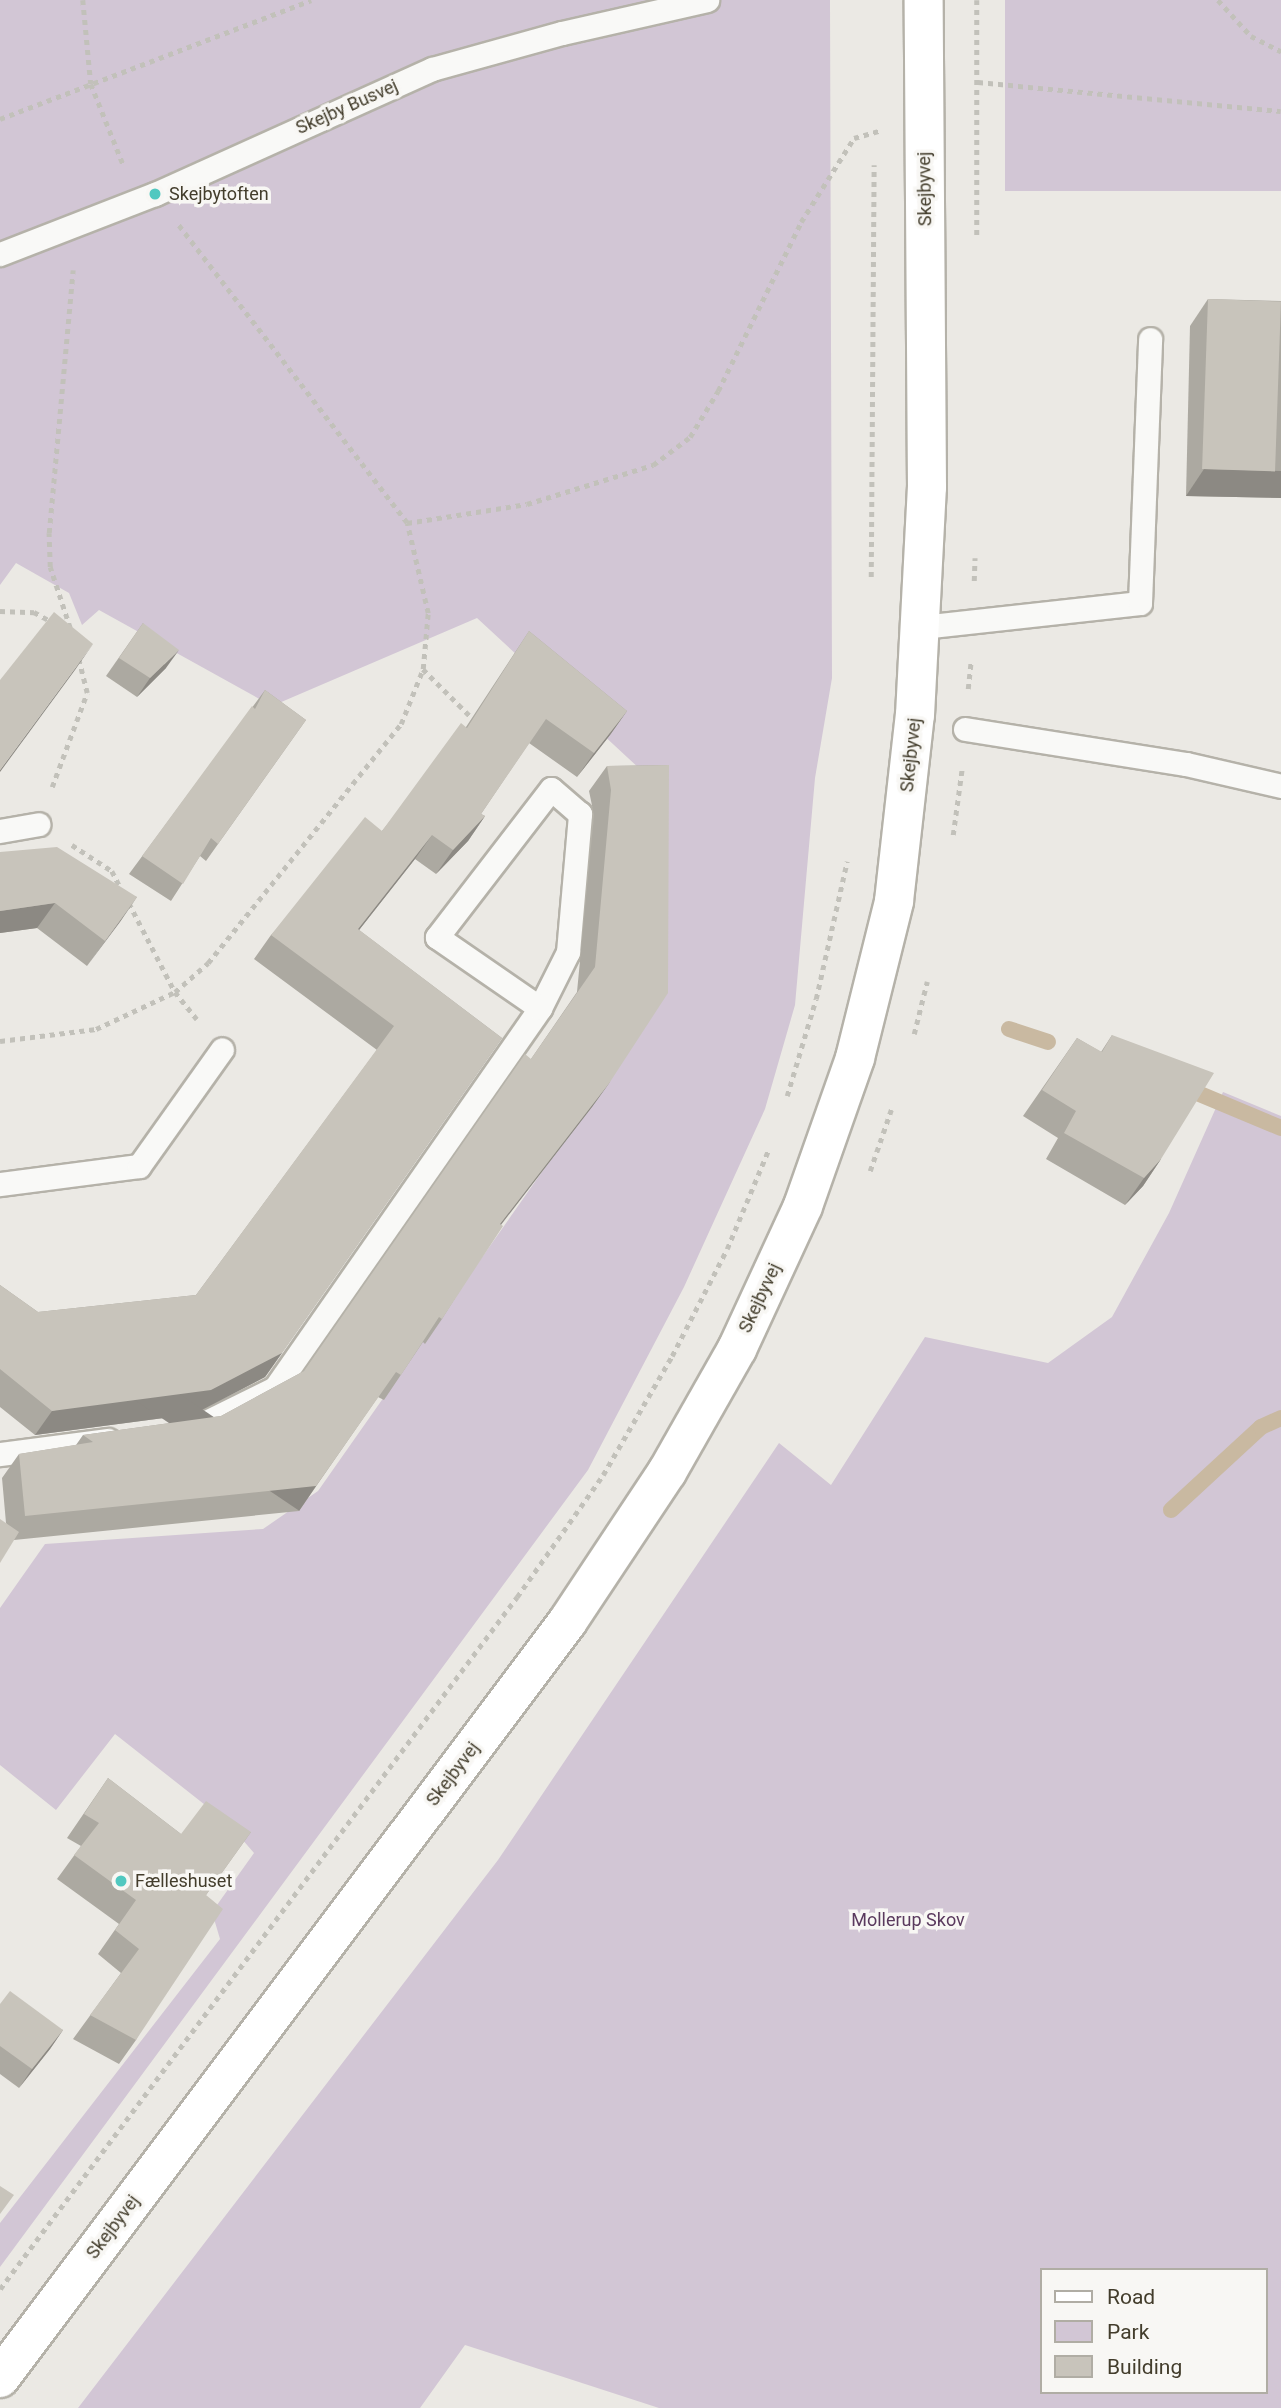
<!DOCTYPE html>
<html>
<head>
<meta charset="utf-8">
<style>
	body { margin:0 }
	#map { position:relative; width:1281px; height:2408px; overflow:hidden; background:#ebe9e4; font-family:Roboto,sans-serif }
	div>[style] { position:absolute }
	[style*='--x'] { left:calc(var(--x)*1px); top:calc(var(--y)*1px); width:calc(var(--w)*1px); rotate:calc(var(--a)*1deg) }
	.green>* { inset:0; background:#d2c6d5; transform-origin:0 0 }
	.stream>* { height:16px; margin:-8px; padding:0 8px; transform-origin:8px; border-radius:8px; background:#c9b9a1 }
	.path>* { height:4.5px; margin-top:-2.25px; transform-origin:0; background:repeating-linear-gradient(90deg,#c2c1ba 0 5px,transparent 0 10px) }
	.roads { filter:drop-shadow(2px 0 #b5b2a9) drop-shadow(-2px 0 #b5b2a9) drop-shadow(0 2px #b5b2a9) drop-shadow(0 -2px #b5b2a9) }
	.lane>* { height:23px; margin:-11.5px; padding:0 11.5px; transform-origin:11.5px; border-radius:11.5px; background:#f9f9f7 }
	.secondary>* { height:38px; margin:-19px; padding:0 19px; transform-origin:19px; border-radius:19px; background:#fff }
	.wall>* { inset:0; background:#aca9a1 }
	.shaded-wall>* { inset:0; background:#8c8983; transform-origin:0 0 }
	.building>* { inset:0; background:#c8c4bb; transform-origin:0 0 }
	.dots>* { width:19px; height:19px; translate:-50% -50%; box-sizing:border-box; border:4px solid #f8f7f4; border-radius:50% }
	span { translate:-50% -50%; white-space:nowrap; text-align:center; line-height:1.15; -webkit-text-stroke:7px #f8f7f4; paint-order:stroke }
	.street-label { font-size:18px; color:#433d2c }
	.poi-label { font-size:18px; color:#433d2c }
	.left { translate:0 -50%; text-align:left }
	.park-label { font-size:18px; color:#5a3a5e }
	.legend { position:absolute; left:1040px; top:2268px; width:228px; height:126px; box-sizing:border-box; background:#f8f7f4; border:2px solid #b0ada4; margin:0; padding:9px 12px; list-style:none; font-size:21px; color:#433d2c }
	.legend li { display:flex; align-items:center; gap:14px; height:35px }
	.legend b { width:35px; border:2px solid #b0ada4 }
</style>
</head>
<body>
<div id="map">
	<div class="green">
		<div style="clip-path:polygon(0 0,830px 0,832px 678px,815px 778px,795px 1005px,765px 1109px,684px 1287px,588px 1470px,0 2267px,0 2223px,220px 1939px,212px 1912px,254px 1853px,228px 1823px,115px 1734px,56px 1810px,0 1765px,0 1608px,45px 1544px,263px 1529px,318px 1491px,643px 1028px,655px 783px,477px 618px,272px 706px,99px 610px,82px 625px,69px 593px,16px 563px,0 585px)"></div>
		<div style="left:1005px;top:0;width:276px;height:191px"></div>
		<div style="clip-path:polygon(evenodd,1223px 1092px,1281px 1116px,1281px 2408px,659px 2408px,465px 2345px,420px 2408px,78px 2408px,498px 1860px,779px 1443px,831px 1485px,925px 1337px,1048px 1363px,1112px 1317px,1169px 1213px,1223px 1092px,1041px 2270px,1265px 2270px,1265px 2392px,1041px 2392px,1041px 2270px)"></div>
	</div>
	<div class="stream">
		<div style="--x:1009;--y:1029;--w:41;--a:18.4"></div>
		<div style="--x:1183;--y:1087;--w:106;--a:22.7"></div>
		<div style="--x:1171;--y:1510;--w:122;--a:-42.7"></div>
		<div style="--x:1261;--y:1427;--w:22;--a:-24"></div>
	</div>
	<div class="path">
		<div style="--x:83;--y:0;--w:84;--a:84.6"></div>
		<div style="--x:91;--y:84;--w:86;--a:68.2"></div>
		<div style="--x:977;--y:0;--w:238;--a:90"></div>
		<div style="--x:1218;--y:0;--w:49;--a:47.5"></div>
		<div style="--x:1251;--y:36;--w:34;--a:27"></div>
		<div style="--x:978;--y:82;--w:304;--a:5.5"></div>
		<div style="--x:0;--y:119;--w:333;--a:-20.9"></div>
		<div style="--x:407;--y:523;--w:121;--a:-9"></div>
		<div style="--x:527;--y:504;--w:132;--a:-17.2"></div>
		<div style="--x:653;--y:465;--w:46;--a:-37.1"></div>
		<div style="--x:690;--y:437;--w:54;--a:-58.7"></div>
		<div style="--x:718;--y:391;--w:188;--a:-63.8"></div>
		<div style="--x:801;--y:222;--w:99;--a:-57.8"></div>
		<div style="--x:854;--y:138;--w:26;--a:-16"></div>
		<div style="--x:871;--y:577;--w:412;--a:-89.6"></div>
		<div style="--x:974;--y:581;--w:23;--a:-88"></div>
		<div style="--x:0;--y:611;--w:34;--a:2"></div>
		<div style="--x:34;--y:612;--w:21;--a:29"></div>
		<div style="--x:70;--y:628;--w:64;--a:-108.2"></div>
		<div style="--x:50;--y:567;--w:34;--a:-92"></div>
		<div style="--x:49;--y:533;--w:264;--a:-84.8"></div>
		<div style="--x:423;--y:669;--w:72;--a:45"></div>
		<div style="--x:968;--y:689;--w:29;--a:-84"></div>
		<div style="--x:52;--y:787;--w:100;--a:-69.6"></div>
		<div style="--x:87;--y:693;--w:34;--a:-104"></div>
		<div style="--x:953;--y:835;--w:68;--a:-82.3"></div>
		<div style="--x:72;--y:845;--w:48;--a:33"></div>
		<div style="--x:112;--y:871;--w:20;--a:63"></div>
		<div style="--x:129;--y:903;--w:100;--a:62.7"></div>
		<div style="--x:175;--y:992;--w:35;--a:51"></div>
		<div style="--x:914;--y:1034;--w:54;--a:-76"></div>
		<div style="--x:0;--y:1041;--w:97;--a:-7.1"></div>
		<div style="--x:96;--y:1029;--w:87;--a:-25.1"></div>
		<div style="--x:175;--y:992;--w:44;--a:-41.3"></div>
		<div style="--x:208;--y:963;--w:307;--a:-51.1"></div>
		<div style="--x:401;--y:724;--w:59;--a:-68.2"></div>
		<div style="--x:423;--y:669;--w:56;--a:-84.9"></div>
		<div style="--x:428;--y:613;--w:92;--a:-103.1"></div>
		<div style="--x:407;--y:523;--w:376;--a:-127.5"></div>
		<div style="--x:787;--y:1096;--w:101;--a:-73.4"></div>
		<div style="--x:816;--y:999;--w:141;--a:-77.3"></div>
		<div style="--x:870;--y:1171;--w:65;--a:-71"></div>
		<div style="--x:0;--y:2289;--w:864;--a:-53.24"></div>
		<div style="--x:517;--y:1597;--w:149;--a:-54.8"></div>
		<div style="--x:603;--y:1475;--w:138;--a:-59.9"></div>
		<div style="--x:672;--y:1356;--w:120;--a:-62.8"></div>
		<div style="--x:727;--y:1249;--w:106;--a:-67.3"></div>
	</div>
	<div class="roads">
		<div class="lane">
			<div style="--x:0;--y:254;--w:166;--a:-21.2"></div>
			<div style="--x:155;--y:194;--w:304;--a:-24.3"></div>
			<div style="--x:432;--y:69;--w:135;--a:-15.5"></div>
			<div style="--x:562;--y:33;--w:149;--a:-12.8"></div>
			<div style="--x:922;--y:627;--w:219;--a:-6.3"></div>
			<div style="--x:1140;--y:603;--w:264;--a:-87.8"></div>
			<div style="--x:965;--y:729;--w:224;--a:9"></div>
			<div style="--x:1186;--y:764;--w:98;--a:13"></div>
			<div style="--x:0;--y:831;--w:39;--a:-10"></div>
			<div style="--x:0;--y:1184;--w:140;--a:-7.4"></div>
			<div style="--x:139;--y:1166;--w:143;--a:-54.6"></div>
			<div style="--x:194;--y:1428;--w:90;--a:-26.3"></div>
			<div style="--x:275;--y:1388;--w:463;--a:-55.1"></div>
			<div style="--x:540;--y:1008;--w:63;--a:-63.4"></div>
			<div style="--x:568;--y:952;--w:139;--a:-85"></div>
			<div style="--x:580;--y:814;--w:38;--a:-139"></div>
			<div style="--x:551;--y:789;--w:187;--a:127.6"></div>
			<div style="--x:437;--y:937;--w:125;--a:34.6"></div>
			<div style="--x:0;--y:1454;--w:109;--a:-7.4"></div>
		</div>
		<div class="secondary">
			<div style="--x:0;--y:2378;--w:946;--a:-53.12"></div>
			<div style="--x:568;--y:1621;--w:179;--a:-56.4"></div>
			<div style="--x:667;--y:1472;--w:142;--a:-60.4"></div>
			<div style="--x:737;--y:1349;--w:157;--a:-65.2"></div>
			<div style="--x:803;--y:1206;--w:157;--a:-70.6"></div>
			<div style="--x:855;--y:1058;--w:162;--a:-76"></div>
			<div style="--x:894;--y:901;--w:187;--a:-83.6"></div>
			<div style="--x:915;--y:715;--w:228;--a:-87"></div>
			<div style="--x:927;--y:487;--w:487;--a:-90.4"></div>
		</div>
	</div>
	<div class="wall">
		<div style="clip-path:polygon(1208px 299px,1281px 301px,1281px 498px,1186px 496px,1190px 326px)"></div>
		<div style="clip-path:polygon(143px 623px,166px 668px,137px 697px,106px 676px)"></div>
		<div style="clip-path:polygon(529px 631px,627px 711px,610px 735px,577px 777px,529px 743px,481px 814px,485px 816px,468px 841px,436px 874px,415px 859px,359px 930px,502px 1038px,265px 1377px,194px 1414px,35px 1435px,0 1407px,0 1285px,38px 1312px,196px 1295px,377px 1050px,254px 959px,271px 935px,382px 831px,466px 727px)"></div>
		<div style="clip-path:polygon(265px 690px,306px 720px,206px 861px,200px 856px,171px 901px,129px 874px)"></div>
		<div style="clip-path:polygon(669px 765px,610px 1082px,592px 1107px,501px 1225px,442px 1319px,425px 1344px,423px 1342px,384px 1400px,378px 1397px,299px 1511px,14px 1540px,6px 1523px,2px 1478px,19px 1454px,76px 1445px,83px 1435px,221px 1416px,304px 1371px,531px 1059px,577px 992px,594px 815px,589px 791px,607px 766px)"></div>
		<div style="clip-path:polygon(0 852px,137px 897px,87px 966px,37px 928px,0 933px)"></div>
		<div style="clip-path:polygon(1112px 1035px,1161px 1159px,1143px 1186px,1125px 1205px,1046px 1159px,1058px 1138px,1023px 1116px,1077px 1038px,1101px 1052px)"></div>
		<div style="clip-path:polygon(108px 1778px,181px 1834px,251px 1832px,206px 1895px,136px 2040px,119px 2064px,73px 2039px,121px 1973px,98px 1954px,119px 1924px,57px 1879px,81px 1846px,67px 1838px)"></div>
		<div style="clip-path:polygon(0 2004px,63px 2030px,50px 2049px,19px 2088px,0 2074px)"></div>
	</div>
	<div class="shaded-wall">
		<div style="clip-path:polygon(1204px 469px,1281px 471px,1281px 498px,1186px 496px)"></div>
		<div style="clip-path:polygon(93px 644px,75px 670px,0 772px,0 770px)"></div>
		<div style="clip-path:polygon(179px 650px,166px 668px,137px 697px,150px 678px)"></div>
		<div style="clip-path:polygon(627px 711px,610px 735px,577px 777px,594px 753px)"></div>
		<div style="clip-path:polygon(485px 816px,468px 841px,436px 874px,453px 850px)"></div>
		<div style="clip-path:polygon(432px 835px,415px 859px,341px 953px,358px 929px)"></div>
		<div style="clip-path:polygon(137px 897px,120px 922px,87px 966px,105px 941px)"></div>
		<div style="clip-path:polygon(55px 903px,37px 928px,0 933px,0 911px)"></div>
		<div style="clip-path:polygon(610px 1082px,592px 1107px,482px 1249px,500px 1224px)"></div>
		<div style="clip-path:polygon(1161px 1159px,1143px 1186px,1125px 1205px,1144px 1178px)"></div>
		<div style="clip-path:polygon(282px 1353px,265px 1377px,194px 1414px,35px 1435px,52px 1411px)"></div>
		<div style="left:316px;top:1486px;width:30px;height:293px;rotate:124deg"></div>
		<div style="clip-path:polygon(63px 2030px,50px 2049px,19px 2088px,32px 2069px)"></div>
	</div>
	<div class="building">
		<div style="left:1208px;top:299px;width:73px;height:170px;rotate:2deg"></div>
		<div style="clip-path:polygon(54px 612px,93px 644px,0 770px,0 680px)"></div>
		<div style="clip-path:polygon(143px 623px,179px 650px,150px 678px,119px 658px)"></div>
		<div style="clip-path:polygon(529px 631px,627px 711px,594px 753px,546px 719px,481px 814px,485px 816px,453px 850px,432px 835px,358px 929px,502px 1038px,282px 1353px,211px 1390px,52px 1411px,0 1369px,0 1285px,38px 1312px,196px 1295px,394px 1026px,271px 935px,365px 817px,382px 831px,461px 723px,467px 728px)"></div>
		<div style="clip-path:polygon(265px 690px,306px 720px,218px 844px,211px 838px,183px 884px,142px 856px,252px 706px,255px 709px)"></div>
		<div style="clip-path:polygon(669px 765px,668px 993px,610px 1082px,500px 1224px,503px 1226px,442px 1319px,439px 1317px,401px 1375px,396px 1372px,316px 1486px,25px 1516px,19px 1454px,93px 1442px,83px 1435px,221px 1416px,304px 1371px,525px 1054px,531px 1059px,595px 967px,611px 790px,607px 766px)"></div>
		<div style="clip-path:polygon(57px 847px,137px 897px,105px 941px,55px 903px,0 911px,0 852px)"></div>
		<div style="clip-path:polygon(1112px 1035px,1214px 1073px,1161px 1159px,1144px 1178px,1064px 1133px,1076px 1111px,1042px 1090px,1077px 1038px,1102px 1052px)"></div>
		<div style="clip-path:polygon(0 1519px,19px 1532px,0 1563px)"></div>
		<div style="clip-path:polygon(108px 1778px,181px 1834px,206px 1801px,251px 1832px,206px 1895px,223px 1909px,136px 2040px,90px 2015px,139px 1949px,115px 1930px,136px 1900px,74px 1855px,99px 1823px,84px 1814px)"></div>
		<div style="clip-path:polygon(10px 1991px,63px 2030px,32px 2069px,0 2046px,0 2004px)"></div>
		<div style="clip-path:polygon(0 2186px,14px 2195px,0 2214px)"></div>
	</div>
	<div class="dots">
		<div style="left:155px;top:194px;background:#51c8c0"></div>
		<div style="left:121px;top:1881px;background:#51c8c0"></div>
	</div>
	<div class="street-label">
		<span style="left:347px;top:107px;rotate:-24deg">Skejby Busvej</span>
		<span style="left:925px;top:189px;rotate:-91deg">Skejbyvej</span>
		<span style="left:911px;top:755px;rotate:-84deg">Skejbyvej</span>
		<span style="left:760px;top:1298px;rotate:-65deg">Skejbyvej</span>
		<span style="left:453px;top:1774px;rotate:-53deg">Skejbyvej</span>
		<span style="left:113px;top:2227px;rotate:-53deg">Skejbyvej</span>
	</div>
	<div class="poi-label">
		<span class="left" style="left:169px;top:194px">Skejbytoften</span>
		<span class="left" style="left:135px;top:1881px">Fælleshuset</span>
	</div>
	<div class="park-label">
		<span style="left:908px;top:1920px">Mollerup Skov</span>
	</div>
	<ul class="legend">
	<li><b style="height:9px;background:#fff"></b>Road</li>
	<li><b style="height:19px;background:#d2c6d5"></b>Park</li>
	<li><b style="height:19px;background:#c8c4bb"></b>Building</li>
	</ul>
</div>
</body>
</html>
